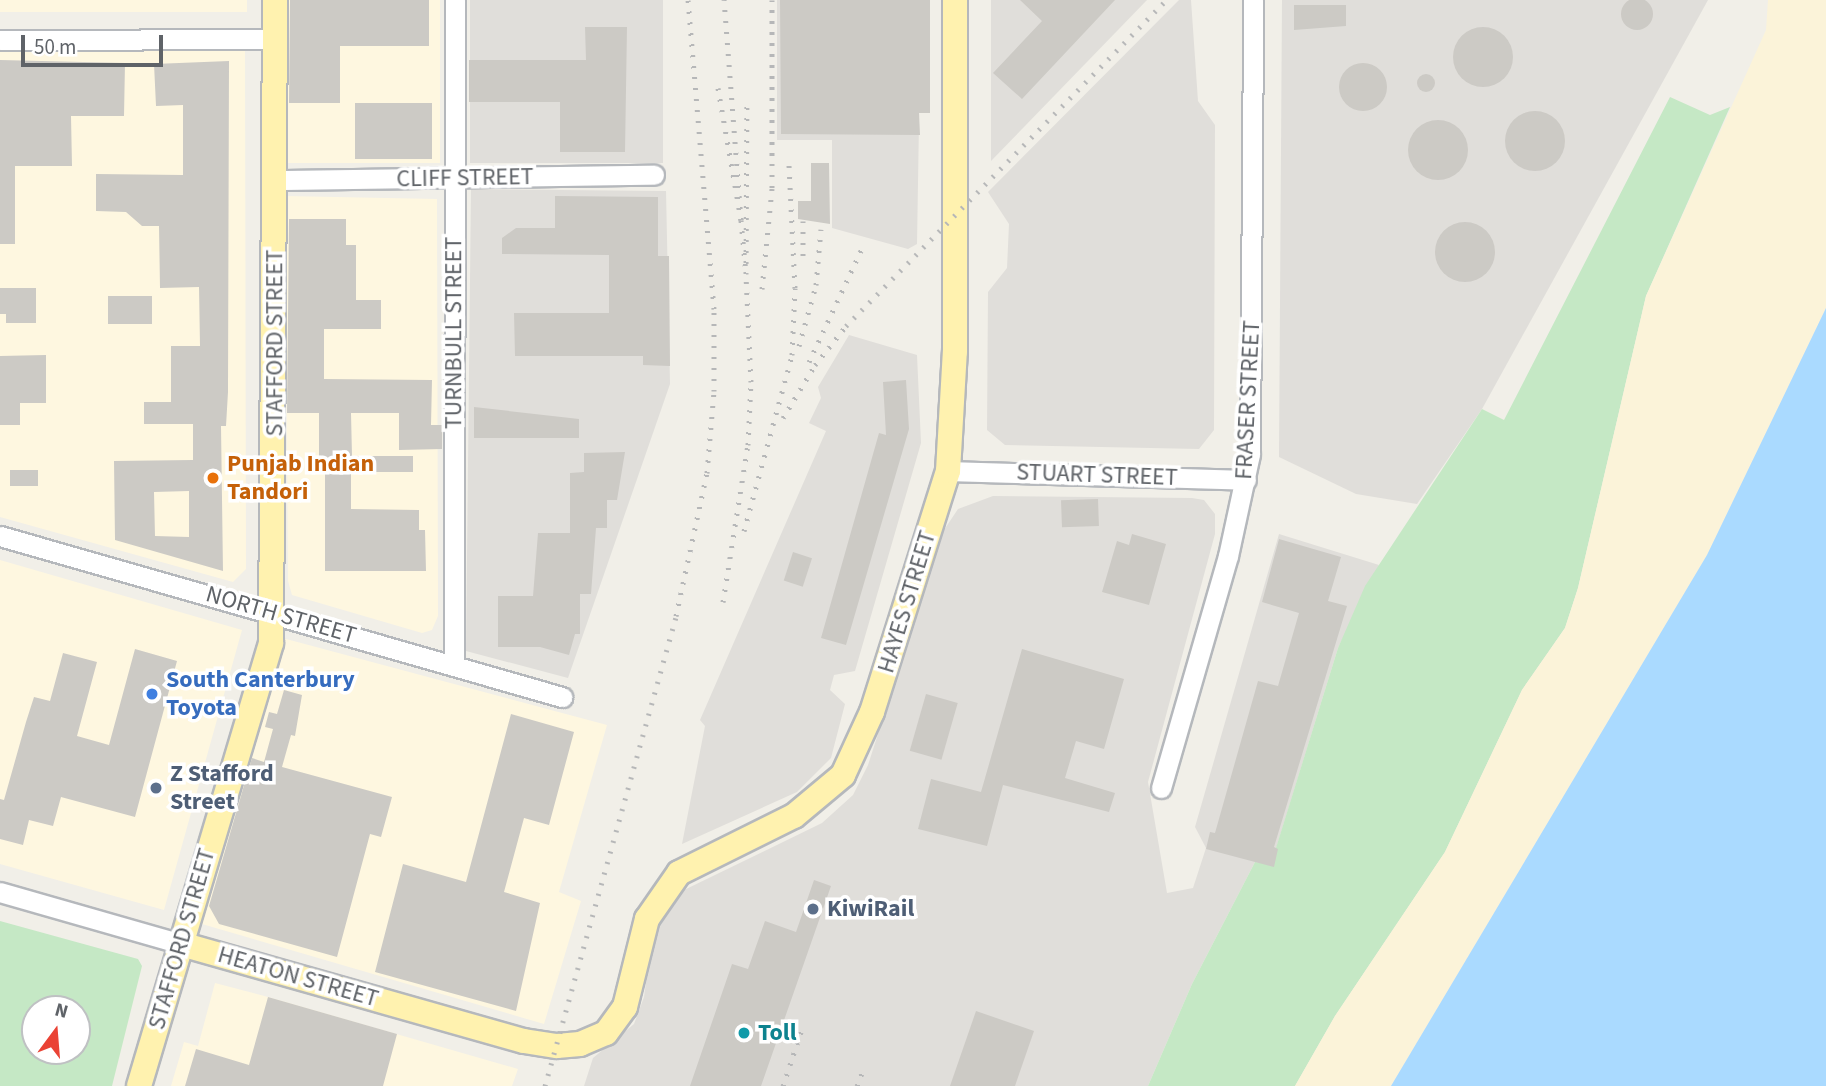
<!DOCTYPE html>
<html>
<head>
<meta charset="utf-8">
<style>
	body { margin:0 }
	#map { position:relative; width:1826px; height:1086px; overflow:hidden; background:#f1efe8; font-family:"Source Sans 3",sans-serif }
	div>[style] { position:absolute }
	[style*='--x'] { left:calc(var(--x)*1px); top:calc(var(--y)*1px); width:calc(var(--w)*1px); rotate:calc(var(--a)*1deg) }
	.commercial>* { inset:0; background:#fef7e0; transform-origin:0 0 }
	.industrial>* { inset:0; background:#e0deda; transform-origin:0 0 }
	.green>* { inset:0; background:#c5e8c5 }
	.sand>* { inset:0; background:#fbf3d9 }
	.water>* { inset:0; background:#aadaff }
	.building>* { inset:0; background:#cccac5; transform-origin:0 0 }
	.round { border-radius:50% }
	.roads { filter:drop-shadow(2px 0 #b5b8bc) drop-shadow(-2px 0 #b5b8bc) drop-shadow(0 2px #b5b8bc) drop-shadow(0 -2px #b5b8bc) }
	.minor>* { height:19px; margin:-9.5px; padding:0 9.5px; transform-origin:9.5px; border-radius:9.5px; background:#fff }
	.major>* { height:24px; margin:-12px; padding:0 12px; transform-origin:12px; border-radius:12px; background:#fff2af }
	.rail>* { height:5px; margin-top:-2.5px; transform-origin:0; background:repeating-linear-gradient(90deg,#b6b7b8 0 2px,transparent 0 11px) }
	.dots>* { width:19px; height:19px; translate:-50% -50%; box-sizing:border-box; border:4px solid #fff; border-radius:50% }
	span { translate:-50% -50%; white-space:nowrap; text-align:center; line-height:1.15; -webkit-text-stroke:7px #fff; paint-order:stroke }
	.street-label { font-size:24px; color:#5f6368 }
	.food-label { font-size:24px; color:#c56008; font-weight:700 }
	.left { translate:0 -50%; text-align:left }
	.shop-label { font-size:24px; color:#366cbe; font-weight:700 }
	.service-label { font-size:24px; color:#4e5e75; font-weight:700 }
	.culture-label { font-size:24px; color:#0d838f; font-weight:700 }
	.north { position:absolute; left:21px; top:995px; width:70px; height:70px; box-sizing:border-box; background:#fff; border:2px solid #bfc1c3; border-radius:50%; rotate:16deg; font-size:19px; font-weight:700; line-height:28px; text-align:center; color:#5f6368 }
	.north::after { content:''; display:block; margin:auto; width:24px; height:32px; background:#ea4335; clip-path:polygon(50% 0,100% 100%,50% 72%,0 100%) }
	.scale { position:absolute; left:21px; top:35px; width:142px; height:32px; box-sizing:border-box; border:4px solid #5f6368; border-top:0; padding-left:9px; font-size:21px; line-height:24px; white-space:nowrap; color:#5f6368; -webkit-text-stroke:5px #fff; paint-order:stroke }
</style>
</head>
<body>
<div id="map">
	<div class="commercial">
		<div style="left:0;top:0;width:247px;height:12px"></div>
		<div style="left:282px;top:0;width:158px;height:163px"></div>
		<div style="clip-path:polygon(245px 47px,246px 569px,233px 582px,0 517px,0 51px)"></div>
		<div style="clip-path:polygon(285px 196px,437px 199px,438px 616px,432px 630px,422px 633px,292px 595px,288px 581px)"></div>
		<div style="clip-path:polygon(0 560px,242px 630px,164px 910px,0 864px)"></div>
		<div style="clip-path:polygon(275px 636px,607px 725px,559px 892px,581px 901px,544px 1024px,195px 922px)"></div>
		<div style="clip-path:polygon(215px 983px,268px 997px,518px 1069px,512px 1086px,171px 1086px,184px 1042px,198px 1046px)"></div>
	</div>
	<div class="industrial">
		<div style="left:470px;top:0;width:193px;height:163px"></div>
		<div style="clip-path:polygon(777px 0,921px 0,917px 244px,908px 249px,832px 228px,832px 140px,777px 140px)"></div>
		<div style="clip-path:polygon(991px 0,1147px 0,991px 161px)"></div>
		<div style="clip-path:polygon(1179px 0,1191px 0,1198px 101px,1215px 125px,1214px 430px,1199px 449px,1005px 445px,987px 430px,988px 292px,1007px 268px,1009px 224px,988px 192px)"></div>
		<div style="clip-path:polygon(1282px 0,1708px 0,1482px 409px,1417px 504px,1356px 494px,1279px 457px)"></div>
		<div style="clip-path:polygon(471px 189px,666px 191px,670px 384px,568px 678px,466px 651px)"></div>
		<div style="clip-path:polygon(849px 335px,917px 355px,921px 443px,855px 671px,834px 675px,830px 690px,845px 704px,831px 758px,797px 792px,682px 844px,705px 726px,700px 720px,826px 431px,809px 423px,821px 398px,818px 387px)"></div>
		<div style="clip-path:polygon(993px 496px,1192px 498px,1204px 500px,1215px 514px,1215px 534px,1148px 782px,1167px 893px,1193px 888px,1206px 848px,1195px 827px,1279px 534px,1379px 565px,1338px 648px,1271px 865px,1255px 862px,1192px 984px,1148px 1086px,584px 1086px,593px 1058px,634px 1024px,644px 997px,653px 931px,682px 891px,822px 823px,853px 795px,868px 765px,944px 530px,958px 509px)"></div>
	</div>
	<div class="green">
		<div style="clip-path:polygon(1670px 97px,1710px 115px,1730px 107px,1646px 296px,1578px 588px,1565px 628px,1522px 690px,1445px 852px,1335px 1016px,1295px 1086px,1148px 1086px,1192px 984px,1255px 862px,1271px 864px,1338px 648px,1365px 586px,1482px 409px,1504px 420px)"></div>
		<div style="clip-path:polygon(evenodd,0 921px,138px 959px,142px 966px,112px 1086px,0 1086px,0 921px,77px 1009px,77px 1051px,35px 1051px,35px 1009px,77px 1009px)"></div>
	</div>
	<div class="sand">
		<div style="clip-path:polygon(1768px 0,1826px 0,1826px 308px,1707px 555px,1391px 1086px,1295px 1086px,1335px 1016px,1445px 852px,1522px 690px,1565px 628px,1578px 588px,1646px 296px,1766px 30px)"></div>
	</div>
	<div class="water">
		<div style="clip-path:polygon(1826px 308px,1826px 1086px,1391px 1086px,1707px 555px)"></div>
	</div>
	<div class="building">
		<div class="round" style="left:1621px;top:-2px;width:32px;height:32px"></div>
		<div style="clip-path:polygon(290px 0,429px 0,429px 46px,340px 46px,340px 103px,289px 103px)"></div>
		<div style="clip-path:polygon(780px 0,930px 0,930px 113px,919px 113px,920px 135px,781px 134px)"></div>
		<div style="clip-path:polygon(1020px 0,1115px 0,1022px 99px,993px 73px,1042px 21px)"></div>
		<div style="clip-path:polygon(1294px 5px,1346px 5px,1346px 26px,1294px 30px)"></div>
		<div class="round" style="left:1453px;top:27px;width:60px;height:60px"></div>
		<div style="clip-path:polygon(585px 27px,627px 27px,625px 152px,560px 152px,560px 102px,469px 102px,469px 60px,586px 60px)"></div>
		<div style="clip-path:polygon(0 60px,125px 63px,124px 116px,71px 116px,72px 166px,15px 166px,15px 244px,0 244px)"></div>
		<div style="clip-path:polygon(evenodd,229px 61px,228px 392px,226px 426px,221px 426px,223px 571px,115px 540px,114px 461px,193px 460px,193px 424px,144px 424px,144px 402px,171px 402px,171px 346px,200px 346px,199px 287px,160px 288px,159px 226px,142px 226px,126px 212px,96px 211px,96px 174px,183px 175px,183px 105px,156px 106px,154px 64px,229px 61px,189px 491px,189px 537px,155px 536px,154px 492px,189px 491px)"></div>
		<div class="round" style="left:1339px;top:63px;width:48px;height:48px"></div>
		<div class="round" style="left:1417px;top:74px;width:18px;height:18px"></div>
		<div style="left:355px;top:103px;width:77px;height:56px"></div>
		<div class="round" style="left:1505px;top:111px;width:60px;height:60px"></div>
		<div class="round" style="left:1408px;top:120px;width:60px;height:60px"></div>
		<div style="clip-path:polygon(811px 163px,829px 163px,830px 224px,798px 219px,798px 201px,811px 201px)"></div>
		<div style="clip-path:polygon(555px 196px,658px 197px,658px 256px,669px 256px,670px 366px,643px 365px,643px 356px,515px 356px,514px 313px,609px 313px,609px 255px,502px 254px,502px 238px,516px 228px,555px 228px)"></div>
		<div style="clip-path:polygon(289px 219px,346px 219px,346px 245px,356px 245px,356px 300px,381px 300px,381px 329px,324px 329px,324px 379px,432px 380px,431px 425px,442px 425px,442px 449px,399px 450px,399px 413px,351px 413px,352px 456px,413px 456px,413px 472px,351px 472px,351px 509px,419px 510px,419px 530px,425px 530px,426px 571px,325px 571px,325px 470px,319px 470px,319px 413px,287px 413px)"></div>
		<div class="round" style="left:1435px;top:222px;width:60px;height:60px"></div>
		<div style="clip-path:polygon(0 288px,36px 288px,36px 323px,6px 323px,6px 314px,0 314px)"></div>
		<div style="left:108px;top:296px;width:44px;height:28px"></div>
		<div style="clip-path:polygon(46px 355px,46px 403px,20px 403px,20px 425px,0 425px,0 356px)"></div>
		<div style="clip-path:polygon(906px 380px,909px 429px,846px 645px,821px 638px,879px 433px,886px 435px,883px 382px)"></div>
		<div style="clip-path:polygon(474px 407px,579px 419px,579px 438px,474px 438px)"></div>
		<div style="clip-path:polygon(625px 452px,617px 500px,607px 500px,607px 528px,596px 528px,591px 594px,580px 594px,580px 634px,575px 634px,569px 655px,540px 647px,498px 647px,498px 596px,533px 596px,538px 533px,570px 533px,570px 473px,584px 472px,584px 453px)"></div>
		<div style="left:10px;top:470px;width:28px;height:16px"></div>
		<div style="left:1098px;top:499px;width:27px;height:37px;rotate:88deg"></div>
		<div style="clip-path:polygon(1132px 534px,1166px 544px,1149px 605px,1102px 592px,1117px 541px,1129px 545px)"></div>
		<div style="clip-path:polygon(1279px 539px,1341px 557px,1328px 601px,1347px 606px,1274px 847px,1278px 849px,1274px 867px,1206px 849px,1210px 832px,1215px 833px,1258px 681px,1278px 686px,1299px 613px,1262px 602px)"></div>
		<div style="left:793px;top:552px;width:20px;height:30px;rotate:18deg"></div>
		<div style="clip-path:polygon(135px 649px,177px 661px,135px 817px,61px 797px,53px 826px,29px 820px,23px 845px,0 839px,0 799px,4px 800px,26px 722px,34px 697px,50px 701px,63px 653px,97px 662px,77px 736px,109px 745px)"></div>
		<div style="clip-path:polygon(1022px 649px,1124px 679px,1104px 749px,1076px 741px,1065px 778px,1115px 793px,1109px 812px,1003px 785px,987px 846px,918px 829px,931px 779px,981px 792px)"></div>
		<div style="clip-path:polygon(284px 690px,302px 695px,295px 736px,291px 735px,282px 767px,392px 797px,381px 837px,370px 834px,337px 957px,219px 924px,209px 906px,252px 758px,264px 762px,273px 729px,265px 727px,269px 712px,277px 714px)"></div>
		<div style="left:926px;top:694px;width:33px;height:59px;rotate:16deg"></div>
		<div style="clip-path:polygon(511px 714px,574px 732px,549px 825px,524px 818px,504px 892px,540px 903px,516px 1011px,375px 972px,403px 864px,466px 882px)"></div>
		<div style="clip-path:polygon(814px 880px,831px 886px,761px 1086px,690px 1086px,732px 964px,748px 969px,765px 921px,796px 932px)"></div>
		<div style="clip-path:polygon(268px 997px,397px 1034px,383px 1086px,185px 1086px,196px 1049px,249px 1065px)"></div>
		<div style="clip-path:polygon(976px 1011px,1034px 1031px,1015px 1086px,950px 1086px)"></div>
	</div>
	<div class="roads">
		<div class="minor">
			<div style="--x:0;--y:40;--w:275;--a:-0.2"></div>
			<div style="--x:276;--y:180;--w:378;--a:-0.8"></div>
			<div style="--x:948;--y:471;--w:298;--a:1.7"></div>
			<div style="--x:0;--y:536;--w:585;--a:15.99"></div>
			<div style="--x:454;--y:666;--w:666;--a:-89.91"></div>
			<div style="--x:1161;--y:788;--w:241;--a:-73.9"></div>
			<div style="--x:1228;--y:556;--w:104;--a:-77.8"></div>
			<div style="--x:1250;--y:454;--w:454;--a:-89.6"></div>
			<div style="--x:0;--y:892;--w:188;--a:16"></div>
		</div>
		<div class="major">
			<div style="--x:181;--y:944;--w:356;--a:15.8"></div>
			<div style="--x:524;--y:1041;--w:33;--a:9"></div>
			<div style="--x:557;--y:1046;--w:23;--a:-5"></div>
			<div style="--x:580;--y:1044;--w:28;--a:-23"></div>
			<div style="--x:606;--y:1033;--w:32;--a:-54"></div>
			<div style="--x:625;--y:1007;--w:91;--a:-76"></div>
			<div style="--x:647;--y:919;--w:56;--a:-55.2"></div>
			<div style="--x:679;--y:873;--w:128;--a:-26.4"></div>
			<div style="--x:794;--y:816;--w:64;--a:-39.9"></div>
			<div style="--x:843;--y:775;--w:69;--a:-65.3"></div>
			<div style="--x:872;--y:712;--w:253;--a:-72.5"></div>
			<div style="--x:948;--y:471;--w:120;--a:-86.7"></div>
			<div style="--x:955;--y:351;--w:351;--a:-90"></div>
			<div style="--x:139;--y:1086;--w:462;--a:-73.4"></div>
			<div style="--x:271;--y:643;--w:643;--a:-89.64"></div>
		</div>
	</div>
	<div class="rail">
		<div style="--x:718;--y:88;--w:134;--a:80.1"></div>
		<div style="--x:741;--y:220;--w:221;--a:-94.4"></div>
		<div style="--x:741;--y:220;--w:54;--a:84.7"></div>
		<div style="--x:746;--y:274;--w:171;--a:-89.7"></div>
		<div style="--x:803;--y:221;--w:40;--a:90"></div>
		<div style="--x:762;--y:289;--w:101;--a:-84.3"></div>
		<div style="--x:772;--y:188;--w:188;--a:-90"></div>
		<div style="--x:799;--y:346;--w:63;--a:-74.4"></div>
		<div style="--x:816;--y:285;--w:56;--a:-84.9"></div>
		<div style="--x:809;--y:362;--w:128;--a:-65"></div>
		<div style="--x:783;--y:418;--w:62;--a:-58.9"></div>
		<div style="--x:815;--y:365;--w:50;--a:-51.5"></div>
		<div style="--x:846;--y:326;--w:457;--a:-45.5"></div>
		<div style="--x:744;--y:531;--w:182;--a:-74.7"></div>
		<div style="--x:792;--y:355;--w:67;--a:-87.4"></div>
		<div style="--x:795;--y:288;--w:124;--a:-92.8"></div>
		<div style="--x:723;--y:602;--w:159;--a:-81"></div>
		<div style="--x:748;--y:445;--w:63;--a:-87.3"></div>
		<div style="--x:751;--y:382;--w:108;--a:-92.7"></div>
		<div style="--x:545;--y:1086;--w:488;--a:-74.4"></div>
		<div style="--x:676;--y:616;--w:146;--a:-77.8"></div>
		<div style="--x:707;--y:473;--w:82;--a:-85.1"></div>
		<div style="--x:714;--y:391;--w:82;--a:-90"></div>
		<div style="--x:714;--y:309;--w:310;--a:-94.8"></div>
		<div style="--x:783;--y:1086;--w:60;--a:-71.6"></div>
		<div style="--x:857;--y:1086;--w:14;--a:-69"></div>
	</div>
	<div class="dots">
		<div style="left:213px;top:478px;background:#e8710a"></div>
		<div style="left:152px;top:694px;background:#3f7fe0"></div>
		<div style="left:156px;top:788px;background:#5c6f8a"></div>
		<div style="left:813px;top:909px;background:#5c6f8a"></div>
		<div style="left:744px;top:1033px;background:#0f9aa8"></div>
	</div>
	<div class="street-label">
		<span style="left:465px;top:178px;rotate:-1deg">CLIFF STREET</span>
		<span style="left:454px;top:333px;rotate:-90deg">TURNBULL STREET</span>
		<span style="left:275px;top:343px;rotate:-90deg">STAFFORD STREET</span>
		<span style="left:1248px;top:400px;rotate:-87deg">FRASER STREET</span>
		<span style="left:1097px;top:475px;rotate:2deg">STUART STREET</span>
		<span style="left:907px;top:602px;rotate:-73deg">HAYES STREET</span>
		<span style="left:281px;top:615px;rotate:16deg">NORTH STREET</span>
		<span style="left:182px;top:939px;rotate:-74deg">STAFFORD STREET</span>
		<span style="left:298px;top:977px;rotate:16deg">HEATON STREET</span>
	</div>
	<div class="food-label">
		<span class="left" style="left:227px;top:478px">Punjab Indian<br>Tandori</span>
	</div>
	<div class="shop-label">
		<span class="left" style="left:166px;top:694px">South Canterbury<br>Toyota</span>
	</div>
	<div class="service-label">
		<span class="left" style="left:170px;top:788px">Z Stafford<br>Street</span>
		<span class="left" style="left:827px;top:909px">KiwiRail</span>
	</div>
	<div class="culture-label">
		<span class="left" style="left:758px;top:1033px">Toll</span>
	</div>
	<div class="north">N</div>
	<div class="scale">50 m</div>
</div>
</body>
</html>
